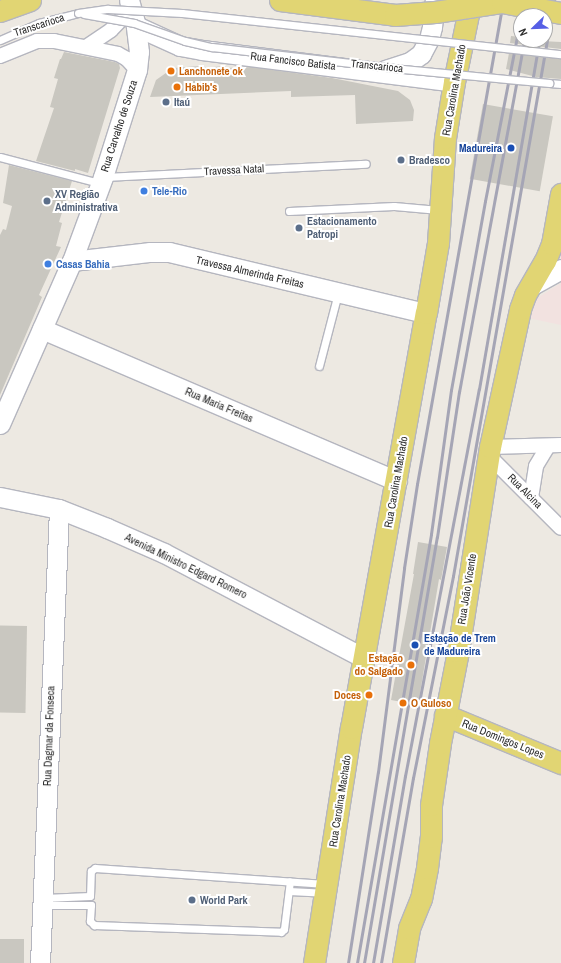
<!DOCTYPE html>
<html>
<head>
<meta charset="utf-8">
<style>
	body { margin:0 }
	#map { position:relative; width:561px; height:963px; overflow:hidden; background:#ede9e2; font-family:"Archivo Narrow",sans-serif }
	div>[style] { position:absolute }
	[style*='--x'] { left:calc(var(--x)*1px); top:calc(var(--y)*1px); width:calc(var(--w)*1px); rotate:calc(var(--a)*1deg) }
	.medical>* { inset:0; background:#f2e2e0 }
	.building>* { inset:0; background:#c9c7c0; transform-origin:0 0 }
	.roads { filter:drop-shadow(1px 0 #b5b6bf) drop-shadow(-1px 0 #b5b6bf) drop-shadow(0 1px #b5b6bf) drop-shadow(0 -1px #b5b6bf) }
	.lane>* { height:7px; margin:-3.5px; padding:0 3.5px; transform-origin:3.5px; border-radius:3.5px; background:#fff }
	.street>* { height:14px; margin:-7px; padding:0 7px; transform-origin:7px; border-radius:7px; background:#fff }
	.secondary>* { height:19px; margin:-9.5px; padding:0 9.5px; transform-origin:9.5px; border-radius:9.5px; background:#fff }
	.primary>* { height:21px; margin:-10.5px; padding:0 10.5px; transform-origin:10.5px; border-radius:10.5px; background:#e1d573 }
	.rail>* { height:3px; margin:-1.5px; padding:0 1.5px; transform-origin:1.5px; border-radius:1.5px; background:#a5a5b5 }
	.bridges { filter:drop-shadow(1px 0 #b5b6bf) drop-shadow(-1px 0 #b5b6bf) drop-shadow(0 1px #b5b6bf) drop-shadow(0 -1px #b5b6bf) }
	.lane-bridge>* { height:7px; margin:-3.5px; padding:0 3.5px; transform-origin:3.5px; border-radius:3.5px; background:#fff }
	.primary-bridge>* { height:21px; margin:-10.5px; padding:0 10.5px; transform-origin:10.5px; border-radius:10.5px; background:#e1d573 }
	.dots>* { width:11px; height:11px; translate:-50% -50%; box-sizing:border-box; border:2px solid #fff; border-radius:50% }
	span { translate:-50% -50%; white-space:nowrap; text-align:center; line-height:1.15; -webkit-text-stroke:4px #fff; paint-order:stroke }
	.street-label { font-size:11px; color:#2d2d2d }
	.food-label { font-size:11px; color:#c56008; font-weight:700 }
	.left { translate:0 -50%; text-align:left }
	.right { translate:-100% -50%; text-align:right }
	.service-label { font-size:11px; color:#4e5e75; font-weight:700 }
	.transit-label { font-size:11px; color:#164399; font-weight:700 }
	.shop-label { font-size:11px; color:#366cbe; font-weight:700 }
	.north { position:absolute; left:513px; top:8px; width:40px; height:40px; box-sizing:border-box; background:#fff; border:1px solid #ababab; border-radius:50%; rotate:247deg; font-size:11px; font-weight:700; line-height:16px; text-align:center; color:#2d2d2d }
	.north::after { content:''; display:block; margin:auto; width:14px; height:18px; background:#565fe5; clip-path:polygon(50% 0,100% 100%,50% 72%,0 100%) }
</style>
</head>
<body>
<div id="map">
	<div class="medical">
		<div style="clip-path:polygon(561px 283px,561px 325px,528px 318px,531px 302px)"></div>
	</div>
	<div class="building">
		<div style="clip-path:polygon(511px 36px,521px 37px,521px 40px,561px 42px,561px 49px,510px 43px)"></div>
		<div style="clip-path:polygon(64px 52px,115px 62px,119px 64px,120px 68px,88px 173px,75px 169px,75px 171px,36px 161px,54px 108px,50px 107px,58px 79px,54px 78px,60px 59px,61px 59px)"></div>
		<div style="clip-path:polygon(509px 53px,561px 59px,561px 79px,536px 77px,506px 69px)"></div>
		<div style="clip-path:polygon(200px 66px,200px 68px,226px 66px,226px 68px,251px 67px,332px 78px,398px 91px,410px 100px,414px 110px,413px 121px,356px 124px,355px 95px,291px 97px,291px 91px,150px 97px,156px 80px,173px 68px)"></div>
		<div style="left:483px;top:104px;width:71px;height:76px;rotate:10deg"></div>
		<div style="clip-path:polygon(9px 165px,72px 181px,59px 222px,62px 223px,56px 246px,61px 247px,39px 295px,42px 297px,0 395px,0 235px,3px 229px,6px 230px,12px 206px,3px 203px)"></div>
		<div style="clip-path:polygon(418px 542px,447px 547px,441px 580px,439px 579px,418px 705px,391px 700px,414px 574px,413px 574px)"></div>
		<div style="left:27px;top:626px;width:87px;height:27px;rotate:91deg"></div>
		<div style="left:0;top:939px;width:24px;height:24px"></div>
	</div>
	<div class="roads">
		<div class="lane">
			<div style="--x:0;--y:40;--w:43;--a:-23.6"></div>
			<div style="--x:39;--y:23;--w:40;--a:-14.4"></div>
			<div style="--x:549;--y:83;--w:12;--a:5"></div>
			<div style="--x:0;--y:157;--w:102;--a:14.7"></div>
			<div style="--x:105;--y:177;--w:261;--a:-2.9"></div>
			<div style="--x:289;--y:211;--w:105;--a:-2.7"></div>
			<div style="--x:394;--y:206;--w:45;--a:5.1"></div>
			<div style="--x:319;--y:366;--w:75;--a:-75.4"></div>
			<div style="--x:289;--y:891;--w:34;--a:3"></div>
			<div style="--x:44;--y:898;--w:46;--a:-2.5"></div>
			<div style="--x:90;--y:896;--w:25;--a:-88"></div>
			<div style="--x:91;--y:871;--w:5;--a:-37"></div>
			<div style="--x:95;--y:868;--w:231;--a:4"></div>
			<div style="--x:44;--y:905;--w:47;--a:0"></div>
			<div style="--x:91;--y:905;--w:16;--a:94"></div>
			<div style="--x:90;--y:921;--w:6;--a:45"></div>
			<div style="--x:94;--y:925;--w:187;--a:2.1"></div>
			<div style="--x:281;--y:932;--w:4;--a:-45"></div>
			<div style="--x:284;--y:929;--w:48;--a:-82.9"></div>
		</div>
		<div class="street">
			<div style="--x:86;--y:47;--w:30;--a:-34"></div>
			<div style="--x:111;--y:30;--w:29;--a:-46"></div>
			<div style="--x:0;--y:56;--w:40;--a:-22"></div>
			<div style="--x:37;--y:41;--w:17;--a:0"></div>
			<div style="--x:54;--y:41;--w:65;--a:11.5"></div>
			<div style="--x:118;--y:54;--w:10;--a:29"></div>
			<div style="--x:127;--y:59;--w:15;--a:48"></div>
			<div style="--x:490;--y:447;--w:71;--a:-1.6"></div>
			<div style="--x:488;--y:455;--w:103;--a:45"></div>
			<div style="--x:531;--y:498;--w:32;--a:-81"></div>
			<div style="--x:536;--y:466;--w:23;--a:-59"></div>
		</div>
		<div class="secondary">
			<div style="--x:136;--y:26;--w:48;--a:24.4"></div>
			<div style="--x:180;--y:46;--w:22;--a:10"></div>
			<div style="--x:202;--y:50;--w:254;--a:7.2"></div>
			<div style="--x:385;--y:70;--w:26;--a:-18"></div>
			<div style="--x:410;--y:62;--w:14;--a:-36"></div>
			<div style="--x:421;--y:54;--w:17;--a:-62"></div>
			<div style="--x:429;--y:39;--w:12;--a:-76"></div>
			<div style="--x:432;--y:27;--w:27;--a:-84"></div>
			<div style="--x:72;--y:261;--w:79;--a:-6.6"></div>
			<div style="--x:150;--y:252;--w:19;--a:0"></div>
			<div style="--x:169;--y:252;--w:264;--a:13.4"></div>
			<div style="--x:529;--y:287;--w:37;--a:-29"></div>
			<div style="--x:42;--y:329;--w:386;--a:23.2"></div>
			<div style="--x:0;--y:424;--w:178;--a:-66.2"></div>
			<div style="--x:72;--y:261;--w:90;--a:-69.7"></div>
			<div style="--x:103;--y:177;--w:112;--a:-72.4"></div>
			<div style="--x:137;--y:70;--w:18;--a:-84"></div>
			<div style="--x:139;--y:52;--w:26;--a:-97"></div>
			<div style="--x:136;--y:26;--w:27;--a:-105"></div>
			<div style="--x:0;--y:497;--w:60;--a:11.5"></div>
			<div style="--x:59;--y:509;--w:52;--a:21.6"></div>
			<div style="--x:107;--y:528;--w:62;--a:23.7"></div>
			<div style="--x:164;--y:553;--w:226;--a:27.7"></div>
			<div style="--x:40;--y:963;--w:454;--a:-87.6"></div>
		</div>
		<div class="primary">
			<div style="--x:0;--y:11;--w:32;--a:-20"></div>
			<div style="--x:445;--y:715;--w:126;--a:22.5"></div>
			<div style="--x:314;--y:963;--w:238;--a:-81.1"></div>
			<div style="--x:351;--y:728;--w:422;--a:-79.8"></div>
			<div style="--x:426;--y:313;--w:71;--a:-80.3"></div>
			<div style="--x:438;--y:243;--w:105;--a:-86.2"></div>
			<div style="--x:445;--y:138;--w:57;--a:-80.9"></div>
			<div style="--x:454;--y:82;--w:84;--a:-78.3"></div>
			<div style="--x:403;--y:963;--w:36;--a:-80"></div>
			<div style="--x:409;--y:928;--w:31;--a:-68"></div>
			<div style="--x:421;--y:899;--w:32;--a:-79"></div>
			<div style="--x:427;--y:868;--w:31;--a:-83"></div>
			<div style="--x:431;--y:837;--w:32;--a:-90"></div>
			<div style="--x:431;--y:805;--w:63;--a:-81.7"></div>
			<div style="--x:440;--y:743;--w:94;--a:-78.9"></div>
			<div style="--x:458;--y:651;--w:206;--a:-81.1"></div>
			<div style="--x:490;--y:447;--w:141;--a:-77.7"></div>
			<div style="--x:520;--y:309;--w:15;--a:-70"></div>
			<div style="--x:525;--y:295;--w:39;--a:-60"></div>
			<div style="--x:545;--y:261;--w:18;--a:-68"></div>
			<div style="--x:552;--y:244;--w:51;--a:-79.8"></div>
		</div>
	</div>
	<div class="rail">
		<div style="--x:521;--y:16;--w:16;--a:-79"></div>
		<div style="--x:528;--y:16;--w:16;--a:-79"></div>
		<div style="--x:543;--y:16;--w:16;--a:-79"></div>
		<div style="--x:348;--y:963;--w:193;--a:-81.1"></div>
		<div style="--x:378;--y:772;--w:206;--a:-82.7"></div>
		<div style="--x:404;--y:568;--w:85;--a:-81.2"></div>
		<div style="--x:417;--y:484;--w:492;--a:-79.9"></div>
		<div style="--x:357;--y:963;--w:435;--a:-80.2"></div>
		<div style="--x:431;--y:534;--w:145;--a:-82.1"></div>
		<div style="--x:451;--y:390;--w:192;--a:-79.8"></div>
		<div style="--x:485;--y:201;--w:188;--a:-79"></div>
		<div style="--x:364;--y:963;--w:432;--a:-80.3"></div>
		<div style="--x:437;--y:537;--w:147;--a:-81.4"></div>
		<div style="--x:459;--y:392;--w:358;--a:-79.5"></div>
		<div style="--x:373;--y:963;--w:190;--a:-80.3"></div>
		<div style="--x:405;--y:776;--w:394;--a:-79.2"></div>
		<div style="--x:479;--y:389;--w:354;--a:-80.2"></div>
		<div style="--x:381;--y:963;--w:188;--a:-80.2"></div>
		<div style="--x:413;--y:778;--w:206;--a:-78.8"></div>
		<div style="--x:453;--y:576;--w:585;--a:-80.05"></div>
	</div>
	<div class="bridges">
		<div class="lane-bridge">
			<div style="--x:78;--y:13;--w:30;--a:-8"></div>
			<div style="--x:108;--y:9;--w:74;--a:3.1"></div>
			<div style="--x:182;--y:13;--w:381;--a:6.2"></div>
			<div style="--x:84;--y:14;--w:51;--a:10.2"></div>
			<div style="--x:134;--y:23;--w:54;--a:19.4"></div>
			<div style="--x:185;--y:41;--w:28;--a:13"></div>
			<div style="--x:212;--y:47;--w:192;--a:6.6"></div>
			<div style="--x:403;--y:69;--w:147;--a:5.5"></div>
		</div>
		<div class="primary-bridge">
			<div style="--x:280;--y:0;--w:116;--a:7.4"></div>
			<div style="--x:395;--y:15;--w:40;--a:-4.3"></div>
			<div style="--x:435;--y:12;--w:68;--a:-8.5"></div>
			<div style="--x:502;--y:2;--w:60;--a:10.6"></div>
		</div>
	</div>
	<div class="dots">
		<div style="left:171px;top:71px;background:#e8710a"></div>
		<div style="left:177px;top:87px;background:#e8710a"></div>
		<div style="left:166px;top:102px;background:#5c6f8a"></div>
		<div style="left:511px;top:148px;background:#1a4fb4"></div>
		<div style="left:401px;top:160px;background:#5c6f8a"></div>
		<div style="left:144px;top:191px;background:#3f7fe0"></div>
		<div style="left:47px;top:201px;background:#5c6f8a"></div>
		<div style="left:299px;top:228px;background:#5c6f8a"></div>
		<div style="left:48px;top:264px;background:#3f7fe0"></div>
		<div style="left:415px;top:645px;background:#1a4fb4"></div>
		<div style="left:411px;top:665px;background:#e8710a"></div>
		<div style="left:369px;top:695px;background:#e8710a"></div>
		<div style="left:403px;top:703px;background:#e8710a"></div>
		<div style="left:192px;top:900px;background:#5c6f8a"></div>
	</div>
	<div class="street-label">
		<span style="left:39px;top:25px;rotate:-18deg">Transcarioca</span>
		<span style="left:293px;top:61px;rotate:7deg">Rua Fancisco Batista</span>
		<span style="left:377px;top:66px;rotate:6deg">Transcarioca</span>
		<span style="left:454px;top:90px;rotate:-80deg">Rua Carolina Machado</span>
		<span style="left:119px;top:126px;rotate:-72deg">Rua Carvalho de Souza</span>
		<span style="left:234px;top:170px;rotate:-3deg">Travessa Natal</span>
		<span style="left:250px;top:272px;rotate:13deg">Travessa Almerinda Freitas</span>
		<span style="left:219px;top:405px;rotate:23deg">Rua Maria Freitas</span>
		<span style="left:396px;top:482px;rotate:-80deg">Rua Carolina Machado</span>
		<span style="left:525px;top:491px;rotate:45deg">Rua Alcina</span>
		<span style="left:186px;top:566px;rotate:26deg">Avenida Ministro Edgard Romero</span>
		<span style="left:467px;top:589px;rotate:-81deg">Rua João Vicente</span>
		<span style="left:49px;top:736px;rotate:-88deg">Rua Dagmar da Fonseca</span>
		<span style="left:503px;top:739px;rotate:22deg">Rua Domingos Lopes</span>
		<span style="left:340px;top:801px;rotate:-81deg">Rua Carolina Machado</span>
	</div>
	<div class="food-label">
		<span class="left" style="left:179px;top:71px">Lanchonete ok</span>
		<span class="left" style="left:185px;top:87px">Habib's</span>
		<span class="right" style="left:403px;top:665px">Estação<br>do Salgado</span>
		<span class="right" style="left:361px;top:695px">Doces</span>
		<span class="left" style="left:411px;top:703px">O Guloso</span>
	</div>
	<div class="service-label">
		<span class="left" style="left:174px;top:102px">Itaú</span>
		<span class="left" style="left:409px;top:160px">Bradesco</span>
		<span class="left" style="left:55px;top:201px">XV Região<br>Administrativa</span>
		<span class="left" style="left:307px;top:228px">Estacionamento<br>Patropi</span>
		<span class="left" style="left:200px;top:900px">World Park</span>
	</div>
	<div class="transit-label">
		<span class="right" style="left:502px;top:148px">Madureira</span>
		<span class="left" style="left:424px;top:645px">Estação de Trem<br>de Madureira</span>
	</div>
	<div class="shop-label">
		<span class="left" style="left:152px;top:191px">Tele-Rio</span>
		<span class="left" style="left:56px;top:264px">Casas Bahia</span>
	</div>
	<div class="north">N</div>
</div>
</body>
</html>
